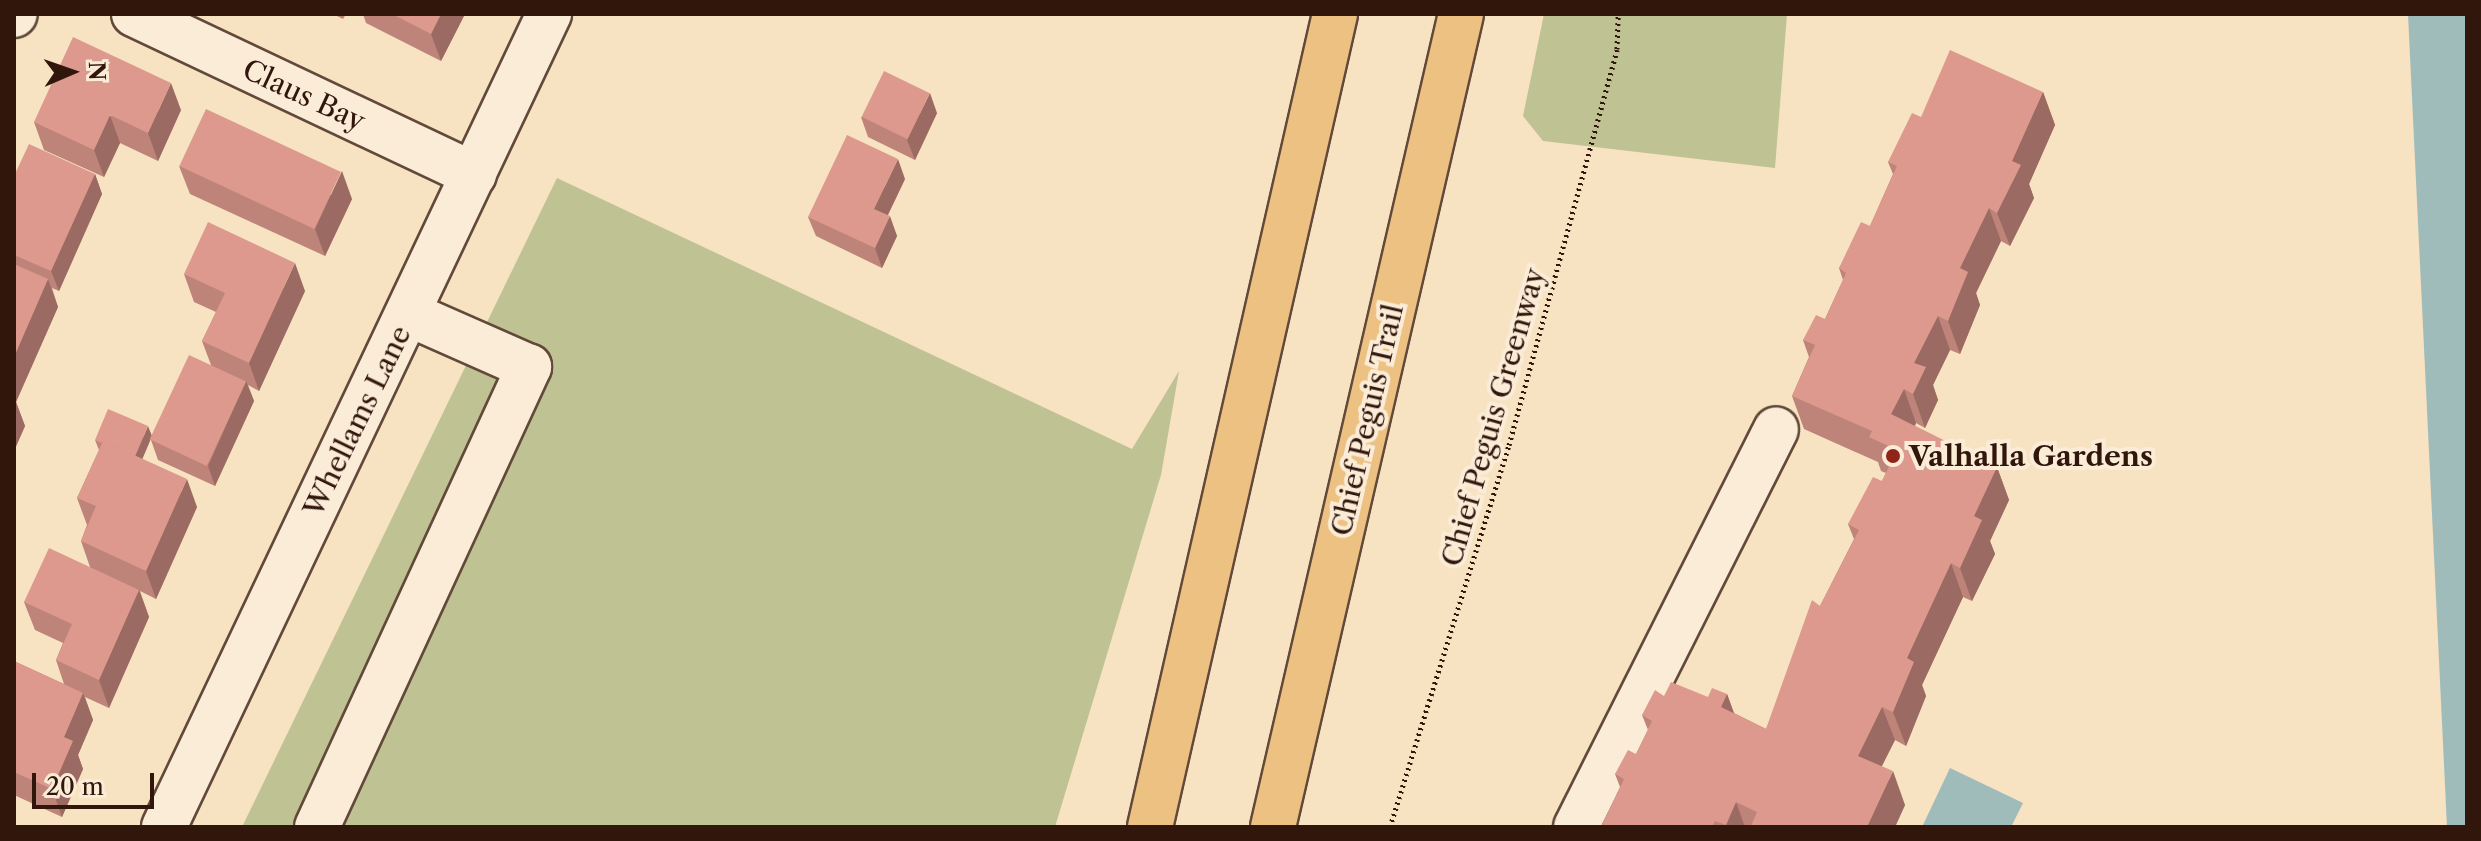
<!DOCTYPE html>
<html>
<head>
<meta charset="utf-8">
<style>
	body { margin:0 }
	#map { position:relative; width:2481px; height:841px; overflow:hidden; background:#f7e2c2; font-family:"Libre Caslon Text",serif }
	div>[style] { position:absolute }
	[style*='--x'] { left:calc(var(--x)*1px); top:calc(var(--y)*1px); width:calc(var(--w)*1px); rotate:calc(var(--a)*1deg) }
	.green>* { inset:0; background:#bfc292 }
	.water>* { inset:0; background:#9fbcba }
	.path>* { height:5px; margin-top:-2.5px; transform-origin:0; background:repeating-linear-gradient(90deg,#31160c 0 2px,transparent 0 6px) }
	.roads { filter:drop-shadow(2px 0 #62493a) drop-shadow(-2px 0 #62493a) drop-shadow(0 2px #62493a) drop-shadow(0 -2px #62493a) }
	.minor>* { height:44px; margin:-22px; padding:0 22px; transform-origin:22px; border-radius:22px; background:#faecd7 }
	.major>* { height:44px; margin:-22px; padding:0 22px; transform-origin:22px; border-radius:22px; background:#ecc181 }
	.wall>* { inset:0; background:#be8479 }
	.shaded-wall>* { inset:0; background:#9b6b63 }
	.building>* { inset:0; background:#dd998d; transform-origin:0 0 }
	.dots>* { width:22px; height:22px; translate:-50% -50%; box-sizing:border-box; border:4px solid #faecd7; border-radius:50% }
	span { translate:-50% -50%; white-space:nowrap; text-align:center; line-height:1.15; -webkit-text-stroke:8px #faecd7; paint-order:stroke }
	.street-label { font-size:28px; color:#31160c }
	.poi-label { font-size:28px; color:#31160c; font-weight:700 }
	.left { translate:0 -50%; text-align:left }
	.frame { position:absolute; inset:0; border:16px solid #31160c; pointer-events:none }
	.north { position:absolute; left:32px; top:32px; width:80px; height:80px; -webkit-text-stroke:6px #faecd7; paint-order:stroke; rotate:88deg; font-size:22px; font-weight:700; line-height:32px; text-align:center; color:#31160c }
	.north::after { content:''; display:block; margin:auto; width:28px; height:36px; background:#31160c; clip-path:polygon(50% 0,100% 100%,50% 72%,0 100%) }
	.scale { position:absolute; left:32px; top:773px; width:122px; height:36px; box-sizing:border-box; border:4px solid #31160c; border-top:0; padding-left:10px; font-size:24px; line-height:28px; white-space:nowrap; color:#31160c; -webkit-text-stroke:6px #faecd7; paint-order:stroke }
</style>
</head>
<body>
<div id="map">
	<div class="green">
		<div style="clip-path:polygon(1544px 14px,1787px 14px,1775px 168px,1543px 141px,1523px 116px)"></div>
		<div style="clip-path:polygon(557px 178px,1132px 449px,1179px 371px,1161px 475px,1055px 827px,242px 827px)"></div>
	</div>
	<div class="water">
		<div style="clip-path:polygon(2408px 14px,2467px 14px,2467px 827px,2447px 827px)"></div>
		<div style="clip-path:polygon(1950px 768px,2023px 803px,2011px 827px,1922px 827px)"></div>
	</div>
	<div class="path">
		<div style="--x:1390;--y:827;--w:400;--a:-72.7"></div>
		<div style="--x:1509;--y:445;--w:410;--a:-74.7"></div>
		<div style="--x:1617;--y:49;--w:35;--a:-88"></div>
	</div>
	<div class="roads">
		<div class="minor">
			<div style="--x:134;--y:14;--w:376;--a:25.3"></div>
			<div style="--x:14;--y:15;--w:1;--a:-45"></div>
			<div style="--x:164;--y:827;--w:900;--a:-64.66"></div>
			<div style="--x:317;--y:827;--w:507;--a:-65.26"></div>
			<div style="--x:529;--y:367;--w:131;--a:-156.2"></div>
			<div style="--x:1576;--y:827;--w:445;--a:-63.3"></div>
		</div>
		<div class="major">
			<div style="--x:1150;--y:827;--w:834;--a:-77.18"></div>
			<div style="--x:1273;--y:827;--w:834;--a:-76.98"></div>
		</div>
	</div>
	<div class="wall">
		<div style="clip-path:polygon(333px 14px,346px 14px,343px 19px)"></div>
		<div style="clip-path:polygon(363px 14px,465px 14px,441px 61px,366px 23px)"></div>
		<div style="clip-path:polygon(2043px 92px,2055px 125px,2029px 184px,2034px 198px,2010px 246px,2001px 241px,1976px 293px,1980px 305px,1960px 354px,1950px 350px,1933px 385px,1938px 400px,1925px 428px,1916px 423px,1915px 426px,1997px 467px,2009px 500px,1990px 541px,1995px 554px,1972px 601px,1963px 597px,1922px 685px,1926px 696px,1906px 746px,1895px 740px,1881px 767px,1905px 805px,1895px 827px,1601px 827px,1620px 787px,1615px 774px,1636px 754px,1648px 730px,1642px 715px,1664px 696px,1708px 697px,1727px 694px,1734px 713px,1766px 729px,1820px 606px,1854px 539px,1848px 524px,1882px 481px,1886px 473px,1881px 471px,1878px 462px,1804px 429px,1792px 396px,1809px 357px,1803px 340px,1825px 319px,1843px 280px,1839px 268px,1870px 226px,1893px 174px,1888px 162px,1921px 117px)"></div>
		<div style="clip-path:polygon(181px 110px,158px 161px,120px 143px,104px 177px,44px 150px,34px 122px)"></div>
		<div style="clip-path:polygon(937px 113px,915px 160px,868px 137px,861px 117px)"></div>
		<div style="clip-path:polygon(179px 166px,352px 199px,325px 256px,190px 194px)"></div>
		<div style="clip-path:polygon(95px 174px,102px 194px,59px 291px,52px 288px,58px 307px,16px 402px,25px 426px,14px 451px,14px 176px)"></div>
		<div style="clip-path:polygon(905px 179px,888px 215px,897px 236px,882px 268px,816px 236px,808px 217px)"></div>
		<div style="clip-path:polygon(184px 274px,305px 291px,259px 391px,248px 385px,254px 401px,215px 486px,158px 460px,151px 440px,211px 365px,202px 341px,216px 312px,194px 302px)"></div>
		<div style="clip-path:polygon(152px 436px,142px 459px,197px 507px,156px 599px,140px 591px,149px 617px,109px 708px,85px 697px,93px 720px,78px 755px,83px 769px,62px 817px,14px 795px,14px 661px,64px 684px,56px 660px,63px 643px,35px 630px,24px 602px,90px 567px,81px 541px,87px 525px,77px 498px,99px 450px,95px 440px)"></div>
	</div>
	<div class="shaded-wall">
		<div style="clip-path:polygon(441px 14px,465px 14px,441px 61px,431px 34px)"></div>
		<div style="clip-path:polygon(171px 83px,181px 110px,158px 161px,148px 133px)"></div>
		<div style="clip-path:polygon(2043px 92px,2055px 125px,2029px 184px,2034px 198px,2010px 246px,1997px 213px,2012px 161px)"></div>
		<div style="clip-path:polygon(930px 93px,937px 113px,915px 160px,907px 140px)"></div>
		<div style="clip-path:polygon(110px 115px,120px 143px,104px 177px,94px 150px)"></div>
		<div style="clip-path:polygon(898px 159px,905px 179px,881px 229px,874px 209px)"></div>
		<div style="clip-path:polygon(342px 171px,352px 199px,325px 256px,315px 229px)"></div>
		<div style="clip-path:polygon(95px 174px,102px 194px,59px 291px,51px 271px)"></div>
		<div style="clip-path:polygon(1989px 208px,2001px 241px,1976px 293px,1980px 305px,1960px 354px,1948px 321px,1960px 268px)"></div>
		<div style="clip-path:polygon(890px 216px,897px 236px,882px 268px,875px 248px)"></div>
		<div style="clip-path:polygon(295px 263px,305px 291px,259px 391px,249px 363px)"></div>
		<div style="clip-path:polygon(48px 279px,58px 307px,16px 402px,25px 426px,14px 451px,14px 357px)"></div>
		<div style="clip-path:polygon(1938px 316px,1950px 350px,1933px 385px,1938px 400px,1925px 428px,1913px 394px,1914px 363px)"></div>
		<div style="clip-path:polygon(246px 381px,254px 401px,215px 486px,208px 466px)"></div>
		<div style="clip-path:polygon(1904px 389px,1916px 423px,1903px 448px,1891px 414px)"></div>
		<div style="clip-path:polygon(148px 426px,152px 436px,139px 467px,135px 457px)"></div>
		<div style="clip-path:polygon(1997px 467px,2009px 500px,1990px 541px,1995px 554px,1972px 601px,1960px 568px,1974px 516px)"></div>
		<div style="clip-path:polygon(187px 479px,197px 507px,156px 599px,146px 571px)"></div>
		<div style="clip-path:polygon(1951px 563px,1963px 597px,1922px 685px,1926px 696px,1906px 746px,1893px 712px,1907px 658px)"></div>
		<div style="clip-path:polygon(139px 590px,149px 617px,109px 708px,99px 680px)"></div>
		<div style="clip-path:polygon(83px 693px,93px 720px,78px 755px,83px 769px,62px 817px,52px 789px,64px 737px)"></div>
		<div style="clip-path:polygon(1727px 694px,1739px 727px,1721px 707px)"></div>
		<div style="clip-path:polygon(1882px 707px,1895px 740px,1870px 790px,1858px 756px)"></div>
		<div style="clip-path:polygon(1893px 771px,1905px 805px,1895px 827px,1867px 827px)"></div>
		<div style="clip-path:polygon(1736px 802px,1745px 827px,1726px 827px,1726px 825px)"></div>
	</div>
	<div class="building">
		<div style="clip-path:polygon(392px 14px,441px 14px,431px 34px)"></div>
		<div style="clip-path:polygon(73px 37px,171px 83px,148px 133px,110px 115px,94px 150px,34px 122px)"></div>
		<div style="clip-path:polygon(1950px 50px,2043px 92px,2012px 161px,2021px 165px,1997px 213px,1989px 208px,1960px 268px,1968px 272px,1948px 321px,1938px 316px,1914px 363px,1926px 367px,1913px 394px,1904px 389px,1891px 414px,1997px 467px,1974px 516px,1982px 520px,1960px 568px,1951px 563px,1907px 658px,1914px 662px,1893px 712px,1882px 707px,1858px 756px,1893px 771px,1867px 827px,1754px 827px,1751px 826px,1757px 812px,1736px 802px,1726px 825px,1715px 821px,1712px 827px,1601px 827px,1624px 779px,1615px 774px,1628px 750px,1636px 754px,1652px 721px,1642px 715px,1655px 690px,1664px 696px,1671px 682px,1708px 697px,1712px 688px,1727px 694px,1721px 707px,1766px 729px,1812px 600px,1820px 606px,1859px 530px,1848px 524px,1873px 477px,1882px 481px,1897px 450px,1869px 437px,1872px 431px,1792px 396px,1815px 345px,1803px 340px,1816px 315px,1825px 319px,1846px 273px,1839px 268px,1861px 222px,1870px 226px,1897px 166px,1888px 162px,1912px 113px,1921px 117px)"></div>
		<div style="left:884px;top:71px;width:51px;height:51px;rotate:26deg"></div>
		<div style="left:206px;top:109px;width:149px;height:63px;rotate:25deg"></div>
		<div style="clip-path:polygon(847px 135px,898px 159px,874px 209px,890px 216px,875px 248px,808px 217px)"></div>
		<div style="clip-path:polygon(29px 144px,95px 174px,51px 271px,14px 255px,14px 176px)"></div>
		<div style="clip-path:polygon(208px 222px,295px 263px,249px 363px,202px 341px,225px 293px,184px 274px)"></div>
		<div style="clip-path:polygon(14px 264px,48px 279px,14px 357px)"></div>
		<div style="left:189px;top:355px;width:63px;height:93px;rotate:25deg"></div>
		<div style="clip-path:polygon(108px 409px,148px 426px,135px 456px,103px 441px,102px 443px,95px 440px)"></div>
		<div style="clip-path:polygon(103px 441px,187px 479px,146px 571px,81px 541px,96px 506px,77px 498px)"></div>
		<div style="clip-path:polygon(49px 548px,139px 590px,99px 680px,56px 660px,72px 624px,24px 602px)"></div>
		<div style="clip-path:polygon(14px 661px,83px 693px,64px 737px,73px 741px,52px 789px,14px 772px)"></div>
	</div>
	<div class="dots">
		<div style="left:1893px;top:456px;background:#8f2418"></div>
	</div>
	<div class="street-label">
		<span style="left:304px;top:95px;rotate:25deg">Claus Bay</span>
		<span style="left:1493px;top:417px;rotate:-74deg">Chief Peguis Greenway</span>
		<span style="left:1367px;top:420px;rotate:-77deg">Chief Peguis Trail</span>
		<span style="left:357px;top:421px;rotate:-64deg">Whellams Lane</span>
	</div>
	<div class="poi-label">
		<span class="left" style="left:1909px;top:456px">Valhalla Gardens</span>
	</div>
	<div class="frame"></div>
	<div class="north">N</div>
	<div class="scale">20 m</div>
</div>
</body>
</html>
